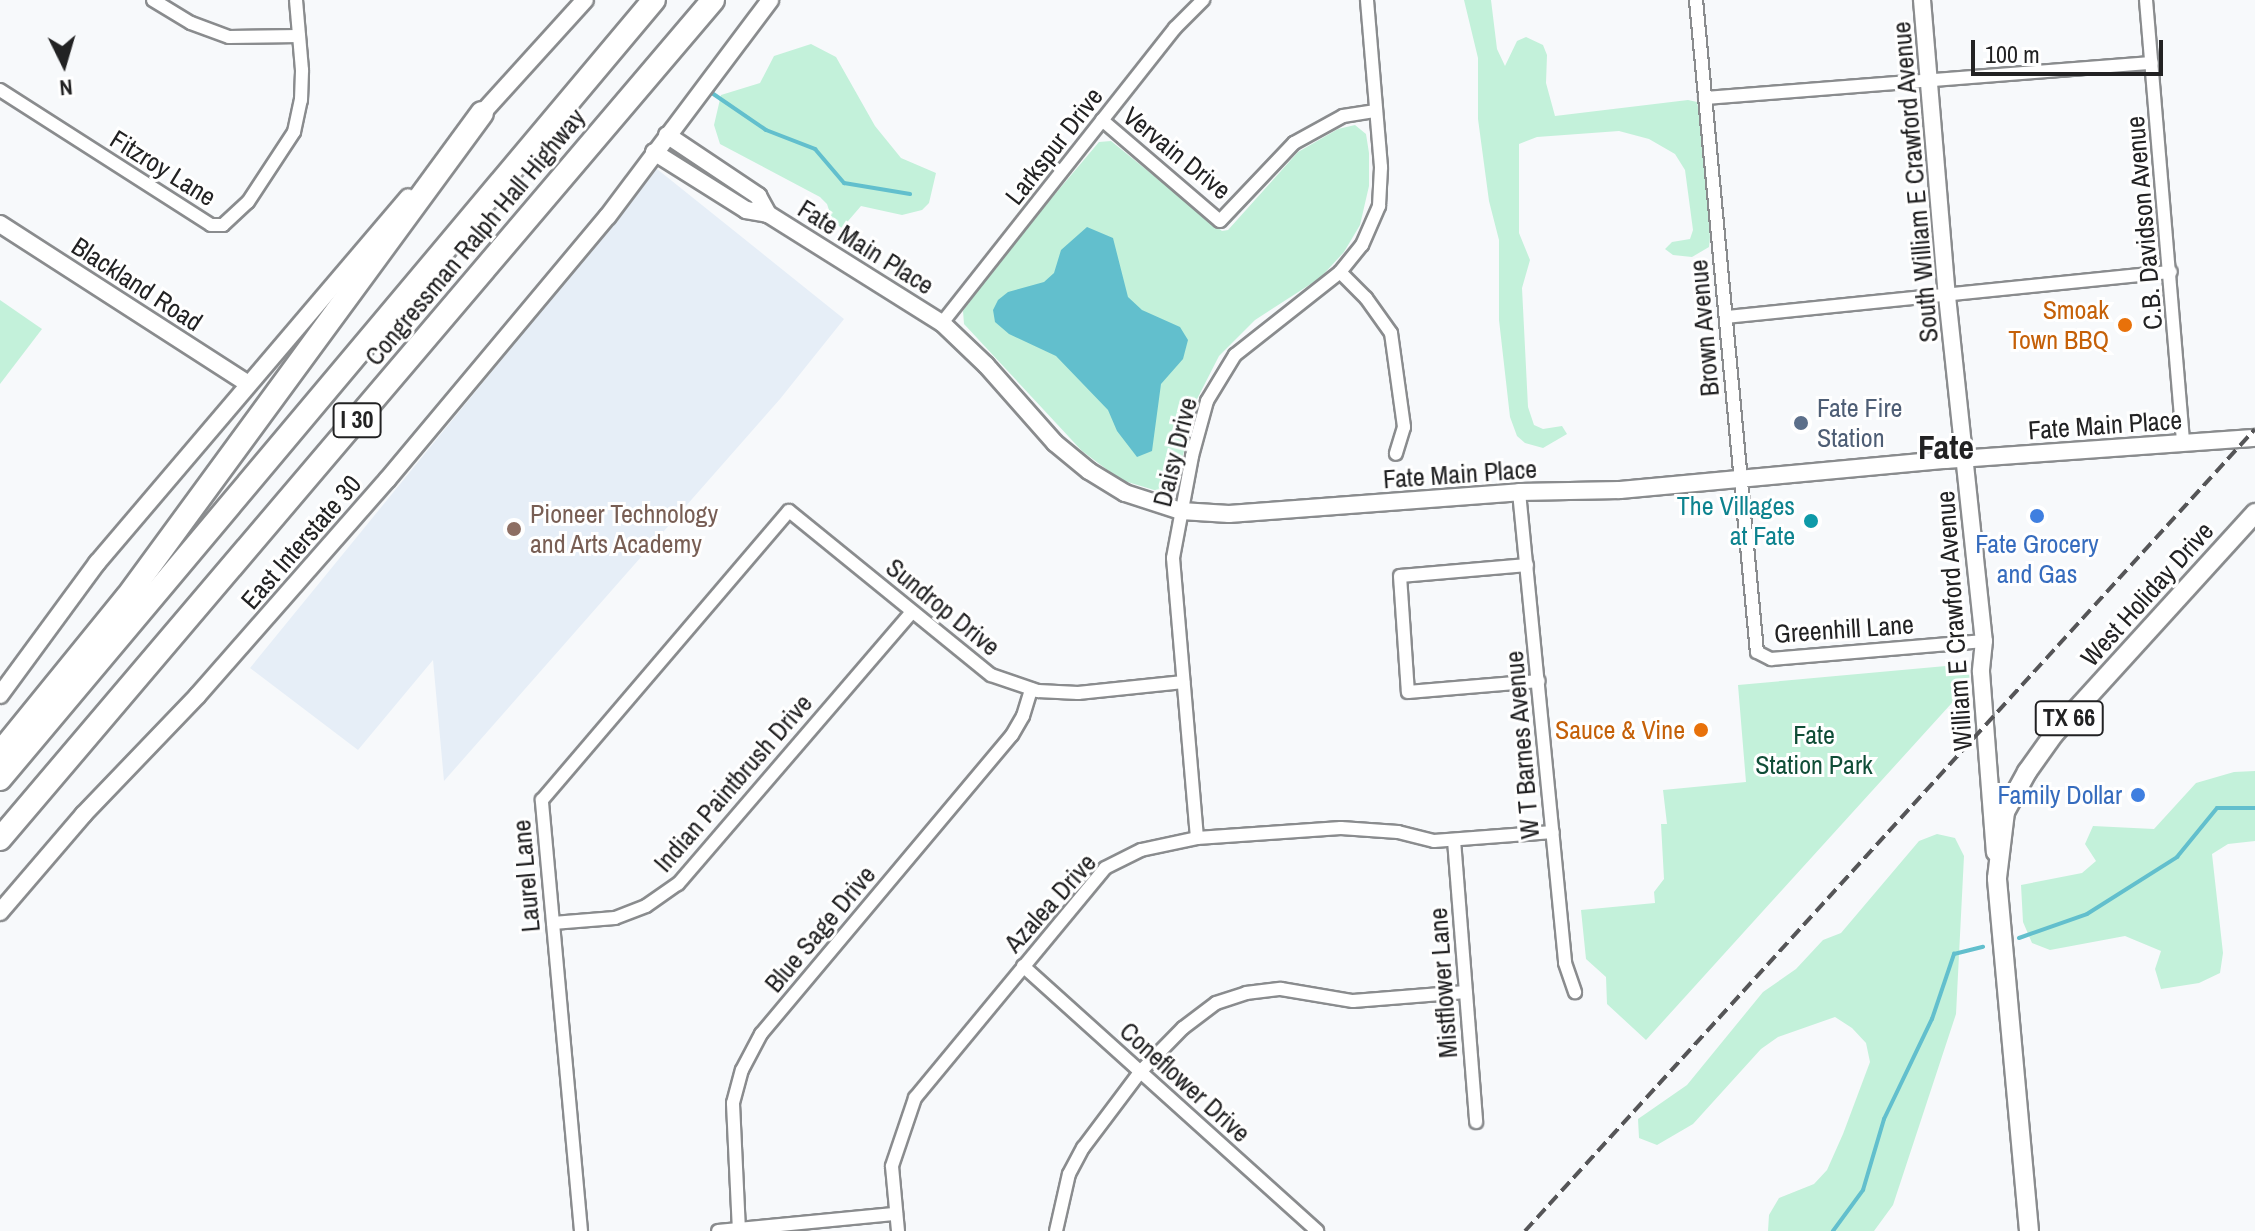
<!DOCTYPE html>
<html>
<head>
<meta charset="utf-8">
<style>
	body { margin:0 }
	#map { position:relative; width:2255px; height:1231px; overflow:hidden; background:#f7f9fb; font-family:"Archivo Narrow",sans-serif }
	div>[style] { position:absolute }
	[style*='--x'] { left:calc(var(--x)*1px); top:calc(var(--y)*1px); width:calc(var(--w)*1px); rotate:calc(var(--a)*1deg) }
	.built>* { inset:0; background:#e6eef7 }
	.green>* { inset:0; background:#c3f1da }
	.water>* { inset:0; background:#62bfcd }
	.stream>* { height:4px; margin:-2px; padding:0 2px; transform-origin:2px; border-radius:2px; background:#62bfcd }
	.roads { filter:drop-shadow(2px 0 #8a8c8e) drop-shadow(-2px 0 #8a8c8e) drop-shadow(0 2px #8a8c8e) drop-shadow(0 -2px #8a8c8e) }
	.street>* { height:12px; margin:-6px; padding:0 6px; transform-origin:6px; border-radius:6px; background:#fff }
	.secondary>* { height:16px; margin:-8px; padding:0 8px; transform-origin:8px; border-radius:8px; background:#fff }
	.primary>* { height:18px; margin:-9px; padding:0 9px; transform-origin:9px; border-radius:9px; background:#fff }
	.highway>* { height:22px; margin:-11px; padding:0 11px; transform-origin:11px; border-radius:11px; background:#fff }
	.rail>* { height:4px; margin-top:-2px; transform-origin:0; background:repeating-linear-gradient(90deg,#555557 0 12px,transparent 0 18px) }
	.dots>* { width:22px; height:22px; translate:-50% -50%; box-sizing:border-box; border:4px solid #fff; border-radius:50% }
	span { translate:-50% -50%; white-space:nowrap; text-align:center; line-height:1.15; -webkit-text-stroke:6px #fff; paint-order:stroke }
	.shield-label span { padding:2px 6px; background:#fff; border:2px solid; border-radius:6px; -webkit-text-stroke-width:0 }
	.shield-label { font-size:24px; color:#222223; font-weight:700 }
	.street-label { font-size:26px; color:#222223 }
	.food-label { font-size:26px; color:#c56008 }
	.right { translate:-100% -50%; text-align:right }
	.service-label { font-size:26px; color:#4e5e75 }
	.left { translate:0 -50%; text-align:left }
	.culture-label { font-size:26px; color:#0d838f }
	.education-label { font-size:26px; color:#785e54 }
	.shop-label { font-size:26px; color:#366cbe }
	.park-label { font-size:26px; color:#104d37 }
	.district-label { font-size:34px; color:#222223; font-weight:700 }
	.north { position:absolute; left:24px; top:24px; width:80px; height:80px; -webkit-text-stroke:6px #fff; paint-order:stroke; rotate:175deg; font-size:22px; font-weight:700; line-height:32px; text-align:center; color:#222223 }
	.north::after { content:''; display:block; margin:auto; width:28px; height:36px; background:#222223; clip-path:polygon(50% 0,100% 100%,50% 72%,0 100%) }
	.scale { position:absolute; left:1971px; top:40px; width:192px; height:36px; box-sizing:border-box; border:4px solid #222223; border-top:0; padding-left:10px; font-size:24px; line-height:28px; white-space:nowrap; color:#222223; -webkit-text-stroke:6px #fff; paint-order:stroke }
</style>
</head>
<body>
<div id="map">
	<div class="built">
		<div style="clip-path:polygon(657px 169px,844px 319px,780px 399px,444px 781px,433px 660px,358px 750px,250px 668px)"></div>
	</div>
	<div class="green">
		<div style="clip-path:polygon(1464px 0,1491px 0,1497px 49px,1505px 66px,1517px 41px,1526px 37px,1543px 45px,1547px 55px,1546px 83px,1555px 116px,1688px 100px,1697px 102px,1701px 121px,1710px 237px,1709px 247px,1692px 257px,1673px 255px,1665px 249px,1672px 242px,1690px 239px,1693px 230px,1685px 170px,1675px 154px,1649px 139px,1619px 131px,1537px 137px,1519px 144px,1519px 233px,1530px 260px,1522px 288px,1528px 407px,1534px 425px,1543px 429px,1562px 426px,1567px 434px,1543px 448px,1525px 443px,1517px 436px,1510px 417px,1499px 320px,1499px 240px,1489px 201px,1478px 119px,1478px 58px)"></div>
		<div style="clip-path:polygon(811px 44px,836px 57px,875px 126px,901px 158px,936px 173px,929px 203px,922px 210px,902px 215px,861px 206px,842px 228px,833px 222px,827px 204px,820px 197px,720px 144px,714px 125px,721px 95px,760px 83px,774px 56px)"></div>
		<div style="clip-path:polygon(1355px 125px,1366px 134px,1369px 153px,1369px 186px,1360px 225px,1344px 252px,1320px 278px,1255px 320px,1219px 356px,1195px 403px,1177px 482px,1164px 493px,1121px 480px,1082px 451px,964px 324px,963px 311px,1001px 258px,1099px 142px,1111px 141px,1222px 231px,1228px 230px,1298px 152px,1338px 129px)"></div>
		<div style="clip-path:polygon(0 300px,42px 329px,0 384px)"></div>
		<div style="clip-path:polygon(1968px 664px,1970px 683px,1646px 1040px,1607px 1004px,1606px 977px,1586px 959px,1581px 910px,1655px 903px,1654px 892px,1664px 879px,1661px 824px,1667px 824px,1663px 790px,1746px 782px,1738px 685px)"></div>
		<div style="clip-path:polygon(2255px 771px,2255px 841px,2228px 844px,2212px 854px,2223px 953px,2220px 973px,2199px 983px,2161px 989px,2155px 969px,2161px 951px,2125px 936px,2050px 950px,2032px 943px,2023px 922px,2021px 885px,2082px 873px,2096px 861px,2085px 844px,2093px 826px,2154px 829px,2196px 783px,2234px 772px)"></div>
		<div style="clip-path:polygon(1937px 834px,1955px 838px,1964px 856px,1956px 1014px,1893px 1205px,1874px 1231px,1768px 1231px,1769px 1215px,1779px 1198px,1814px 1184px,1827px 1170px,1843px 1134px,1870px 1062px,1866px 1043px,1852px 1028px,1835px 1017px,1778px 1037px,1761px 1049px,1693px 1124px,1657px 1145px,1639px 1138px,1638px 1119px,1687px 1085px,1763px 992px,1796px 969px,1823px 940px,1841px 933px,1919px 841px)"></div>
	</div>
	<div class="water">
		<div style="clip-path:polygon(1087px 227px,1113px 238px,1128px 297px,1142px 310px,1180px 327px,1188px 340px,1183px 359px,1161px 384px,1152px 451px,1137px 457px,1117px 431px,1108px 410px,1056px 356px,1009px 334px,995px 322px,993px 310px,998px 300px,1008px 292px,1044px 282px,1054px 273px,1061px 250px)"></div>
	</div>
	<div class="stream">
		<div style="--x:709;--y:91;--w:69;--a:34.4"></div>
		<div style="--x:766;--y:130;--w:53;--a:21.2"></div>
		<div style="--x:815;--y:149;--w:45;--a:49.5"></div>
		<div style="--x:844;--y:183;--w:67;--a:9.5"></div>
		<div style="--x:2019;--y:938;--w:72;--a:-19.4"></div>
		<div style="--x:2087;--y:914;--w:107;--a:-32.3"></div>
		<div style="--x:2177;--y:857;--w:63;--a:-50.8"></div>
		<div style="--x:2217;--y:808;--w:38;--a:0"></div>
		<div style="--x:1833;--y:1231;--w:51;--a:-53.8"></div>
		<div style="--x:1863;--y:1190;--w:74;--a:-73.5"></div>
		<div style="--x:1884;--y:1119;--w:111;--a:-64.4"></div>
		<div style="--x:1932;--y:1019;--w:69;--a:-71.3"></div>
		<div style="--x:1954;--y:954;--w:30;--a:-14"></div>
	</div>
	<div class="roads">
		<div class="street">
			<div style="--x:153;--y:0;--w:44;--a:31.2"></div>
			<div style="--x:191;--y:23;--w:40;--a:20.2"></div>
			<div style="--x:229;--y:37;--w:70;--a:-0.8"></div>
			<div style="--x:1696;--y:0;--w:655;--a:84.66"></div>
			<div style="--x:1757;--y:652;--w:16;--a:27"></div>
			<div style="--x:1771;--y:659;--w:214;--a:-4.8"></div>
			<div style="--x:2146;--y:0;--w:445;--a:85.2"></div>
			<div style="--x:0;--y:90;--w:250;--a:32.6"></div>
			<div style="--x:211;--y:225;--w:12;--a:0"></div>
			<div style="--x:223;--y:225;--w:34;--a:-43"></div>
			<div style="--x:248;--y:202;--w:84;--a:-56.7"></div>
			<div style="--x:294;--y:132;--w:33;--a:-78"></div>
			<div style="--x:301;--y:100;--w:30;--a:-88"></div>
			<div style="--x:302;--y:70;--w:70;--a:-94.9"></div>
			<div style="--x:1705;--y:98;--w:448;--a:-4.5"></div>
			<div style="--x:1102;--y:120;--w:155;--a:40.6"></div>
			<div style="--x:1220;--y:221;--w:108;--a:-46.5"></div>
			<div style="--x:1294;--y:143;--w:56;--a:-28.9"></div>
			<div style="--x:1343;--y:116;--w:33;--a:-9"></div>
			<div style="--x:1340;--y:272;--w:37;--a:45"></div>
			<div style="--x:1366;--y:298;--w:43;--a:54.5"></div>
			<div style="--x:1391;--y:333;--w:95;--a:82.1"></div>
			<div style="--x:1404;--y:427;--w:28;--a:107"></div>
			<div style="--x:1726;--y:317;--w:447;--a:-5.8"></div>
			<div style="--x:942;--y:323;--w:376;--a:-51.7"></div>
			<div style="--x:1175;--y:28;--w:40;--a:-45"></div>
			<div style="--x:1519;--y:492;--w:473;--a:84.4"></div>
			<div style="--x:1565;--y:963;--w:31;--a:71"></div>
			<div style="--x:1527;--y:565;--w:127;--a:175"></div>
			<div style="--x:1400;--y:576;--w:116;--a:86.1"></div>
			<div style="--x:1408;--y:692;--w:131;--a:-4.8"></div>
			<div style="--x:1197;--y:838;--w:281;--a:-94.9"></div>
			<div style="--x:1173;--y:558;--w:104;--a:-79.4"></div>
			<div style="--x:1192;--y:456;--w:57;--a:-74.7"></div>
			<div style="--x:1207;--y:401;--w:54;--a:-58.7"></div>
			<div style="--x:1235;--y:355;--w:134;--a:-38.3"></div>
			<div style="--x:1340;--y:272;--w:35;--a:-51"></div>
			<div style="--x:1362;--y:245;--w:43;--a:-66.4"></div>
			<div style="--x:1379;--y:206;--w:39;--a:-87"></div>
			<div style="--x:1381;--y:167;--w:168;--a:-94.8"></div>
			<div style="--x:1454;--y:840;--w:283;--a:85.5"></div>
			<div style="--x:553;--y:923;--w:62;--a:-4.6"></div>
			<div style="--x:615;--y:918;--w:33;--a:-21"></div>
			<div style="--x:646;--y:906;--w:39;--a:-35"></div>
			<div style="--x:678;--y:884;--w:359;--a:-49.3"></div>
			<div style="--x:1023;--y:966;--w:396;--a:42"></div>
			<div style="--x:581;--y:1231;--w:433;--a:-95.2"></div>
			<div style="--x:542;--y:800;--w:380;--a:-49.5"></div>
			<div style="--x:789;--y:511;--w:260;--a:39.1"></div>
			<div style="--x:991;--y:675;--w:50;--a:18.8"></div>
			<div style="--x:1038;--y:691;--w:40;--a:2.9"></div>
			<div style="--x:1078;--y:693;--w:106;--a:-6"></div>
			<div style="--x:718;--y:1231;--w:179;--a:-5.5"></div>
			<div style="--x:739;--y:1231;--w:128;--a:-92.7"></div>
			<div style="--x:733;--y:1103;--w:34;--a:-75"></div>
			<div style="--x:742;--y:1070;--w:41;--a:-62.2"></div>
			<div style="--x:761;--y:1034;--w:390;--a:-50"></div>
			<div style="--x:1012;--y:735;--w:22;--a:-60"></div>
			<div style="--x:1023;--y:716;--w:28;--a:-73"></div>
			<div style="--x:898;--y:1231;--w:65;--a:-95.3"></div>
			<div style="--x:892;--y:1166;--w:72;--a:-71.3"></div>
			<div style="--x:915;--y:1098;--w:298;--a:-50.4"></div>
			<div style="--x:1105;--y:868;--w:40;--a:-26.6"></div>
			<div style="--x:1141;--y:850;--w:57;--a:-12.1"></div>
			<div style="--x:1197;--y:838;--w:144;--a:-4"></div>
			<div style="--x:1341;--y:828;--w:57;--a:4"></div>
			<div style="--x:1398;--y:832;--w:37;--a:14"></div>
			<div style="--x:1434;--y:841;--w:119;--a:-4.3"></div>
			<div style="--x:1056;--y:1231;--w:58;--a:-77.2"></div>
			<div style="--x:1069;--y:1174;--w:30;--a:-62"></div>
			<div style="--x:1083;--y:1148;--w:95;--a:-53.1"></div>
			<div style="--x:1140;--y:1072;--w:62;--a:-45.7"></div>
			<div style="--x:1183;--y:1028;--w:41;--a:-37.1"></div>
			<div style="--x:1216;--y:1003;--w:32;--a:-18"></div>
			<div style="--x:1246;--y:993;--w:35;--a:-7"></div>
			<div style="--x:1281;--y:989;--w:73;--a:9.5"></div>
			<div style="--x:1353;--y:1001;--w:113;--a:-4.6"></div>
		</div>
		<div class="secondary">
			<div style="--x:1922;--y:0;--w:297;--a:85.2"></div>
			<div style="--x:1947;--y:296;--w:347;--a:83.9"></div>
			<div style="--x:1984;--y:641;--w:31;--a:96"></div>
			<div style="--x:1981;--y:672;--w:181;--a:85.6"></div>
			<div style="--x:476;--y:120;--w:162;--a:-47.8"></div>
			<div style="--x:667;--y:135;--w:110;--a:33.8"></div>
			<div style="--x:758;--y:196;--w:21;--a:61"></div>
			<div style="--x:654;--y:152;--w:109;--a:32.2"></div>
			<div style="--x:746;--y:210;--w:22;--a:10"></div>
			<div style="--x:768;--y:214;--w:205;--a:32.1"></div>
			<div style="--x:942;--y:323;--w:61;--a:43.7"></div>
			<div style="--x:986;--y:365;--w:104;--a:48.5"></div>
			<div style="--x:1055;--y:443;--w:44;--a:39.5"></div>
			<div style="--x:1089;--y:471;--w:42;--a:31.4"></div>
			<div style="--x:1125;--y:493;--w:59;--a:17.8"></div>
			<div style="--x:1181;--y:511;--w:48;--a:3.6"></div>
			<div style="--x:1229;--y:514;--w:291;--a:-4.3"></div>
			<div style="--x:1519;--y:492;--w:101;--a:-1.1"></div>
			<div style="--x:1620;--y:490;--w:327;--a:-5.3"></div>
			<div style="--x:1946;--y:460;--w:310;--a:-4.1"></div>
			<div style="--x:0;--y:224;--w:295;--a:32.8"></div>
			<div style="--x:0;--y:695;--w:164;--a:-53.7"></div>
			<div style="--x:97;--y:563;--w:480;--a:-49.6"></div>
			<div style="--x:0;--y:912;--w:128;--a:-49.4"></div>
			<div style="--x:83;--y:815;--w:166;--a:-46.2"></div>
			<div style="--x:198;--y:695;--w:286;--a:-48.7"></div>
			<div style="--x:387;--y:480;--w:344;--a:-50.1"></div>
			<div style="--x:608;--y:216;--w:270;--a:-53.1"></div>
		</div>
		<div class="primary">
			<div style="--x:2029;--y:1231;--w:354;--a:-95.2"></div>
			<div style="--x:1997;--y:878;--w:66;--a:-83.1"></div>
			<div style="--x:2005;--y:812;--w:46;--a:-61.2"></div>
			<div style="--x:2027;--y:772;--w:47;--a:-54.6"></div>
			<div style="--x:2054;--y:734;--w:299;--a:-47.7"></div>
		</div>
		<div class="highway">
			<div style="--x:0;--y:753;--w:201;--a:-50.9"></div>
			<div style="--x:127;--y:597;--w:600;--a:-53.74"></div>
			<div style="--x:0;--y:779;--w:1017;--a:-49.99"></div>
			<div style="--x:0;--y:839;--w:1101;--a:-49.64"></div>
		</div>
	</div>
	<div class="rail">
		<div style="--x:1525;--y:1231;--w:1084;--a:-47.69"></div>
	</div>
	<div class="dots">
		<div style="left:2125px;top:325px;background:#e8710a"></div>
		<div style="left:1801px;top:423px;background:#5c6f8a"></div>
		<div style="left:2037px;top:516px;background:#3f7fe0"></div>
		<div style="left:1811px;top:521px;background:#0f9aa8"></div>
		<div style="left:514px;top:529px;background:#8d6e63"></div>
		<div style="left:1701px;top:730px;background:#e8710a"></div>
		<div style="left:2138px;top:795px;background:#3f7fe0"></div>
	</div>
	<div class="shield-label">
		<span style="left:357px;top:420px">I 30</span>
		<span style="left:2069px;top:718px">TX 66</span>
	</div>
	<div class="street-label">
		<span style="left:1054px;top:146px;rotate:-52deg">Larkspur Drive</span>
		<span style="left:1177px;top:153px;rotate:39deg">Vervain Drive</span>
		<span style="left:163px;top:168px;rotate:32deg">Fitzroy Lane</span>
		<span style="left:1915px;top:182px;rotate:-95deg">South William E Crawford Avenue</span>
		<span style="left:2144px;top:223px;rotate:-95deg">C.B. Davidson Avenue</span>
		<span style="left:475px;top:237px;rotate:-50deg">Congressman Ralph Hall Highway</span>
		<span style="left:866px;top:247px;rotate:32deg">Fate Main Place</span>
		<span style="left:137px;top:284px;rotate:33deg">Blackland Road</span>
		<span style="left:1704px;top:328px;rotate:-95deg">Brown Avenue</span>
		<span style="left:2105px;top:425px;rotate:-4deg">Fate Main Place</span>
		<span style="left:1175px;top:452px;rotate:-76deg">Daisy Drive</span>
		<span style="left:1460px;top:474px;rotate:-4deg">Fate Main Place</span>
		<span style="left:301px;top:542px;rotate:-49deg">East Interstate 30</span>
		<span style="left:2147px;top:594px;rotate:-48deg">West Holiday Drive</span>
		<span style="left:943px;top:607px;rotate:39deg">Sundrop Drive</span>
		<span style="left:1954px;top:621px;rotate:-94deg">William E Crawford Avenue</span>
		<span style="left:1844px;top:629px;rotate:-4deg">Greenhill Lane</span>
		<span style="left:1522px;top:745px;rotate:-95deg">W T Barnes Avenue</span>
		<span style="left:733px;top:783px;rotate:-49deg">Indian Paintbrush Drive</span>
		<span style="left:526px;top:876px;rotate:-95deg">Laurel Lane</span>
		<span style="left:1050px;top:903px;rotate:-48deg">Azalea Drive</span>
		<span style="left:820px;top:929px;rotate:-50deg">Blue Sage Drive</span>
		<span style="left:1443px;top:983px;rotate:-94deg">Mistflower Lane</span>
		<span style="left:1185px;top:1082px;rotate:42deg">Coneflower Drive</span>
	</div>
	<div class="food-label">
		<span class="right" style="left:2109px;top:325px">Smoak<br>Town BBQ</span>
		<span class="right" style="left:1685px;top:730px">Sauce &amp; Vine</span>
	</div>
	<div class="service-label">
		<span class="left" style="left:1817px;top:423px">Fate Fire<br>Station</span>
	</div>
	<div class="culture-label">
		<span class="right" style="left:1795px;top:521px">The Villages<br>at Fate</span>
	</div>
	<div class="education-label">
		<span class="left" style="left:530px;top:529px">Pioneer Technology<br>and Arts Academy</span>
	</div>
	<div class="shop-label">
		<span style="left:2037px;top:559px">Fate Grocery<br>and Gas</span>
		<span class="right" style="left:2122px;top:795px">Family Dollar</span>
	</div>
	<div class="park-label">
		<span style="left:1814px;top:750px">Fate<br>Station Park</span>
	</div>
	<div class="district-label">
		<span style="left:1946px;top:448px">Fate</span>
	</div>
	<div class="north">N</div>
	<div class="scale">100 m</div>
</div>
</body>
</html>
